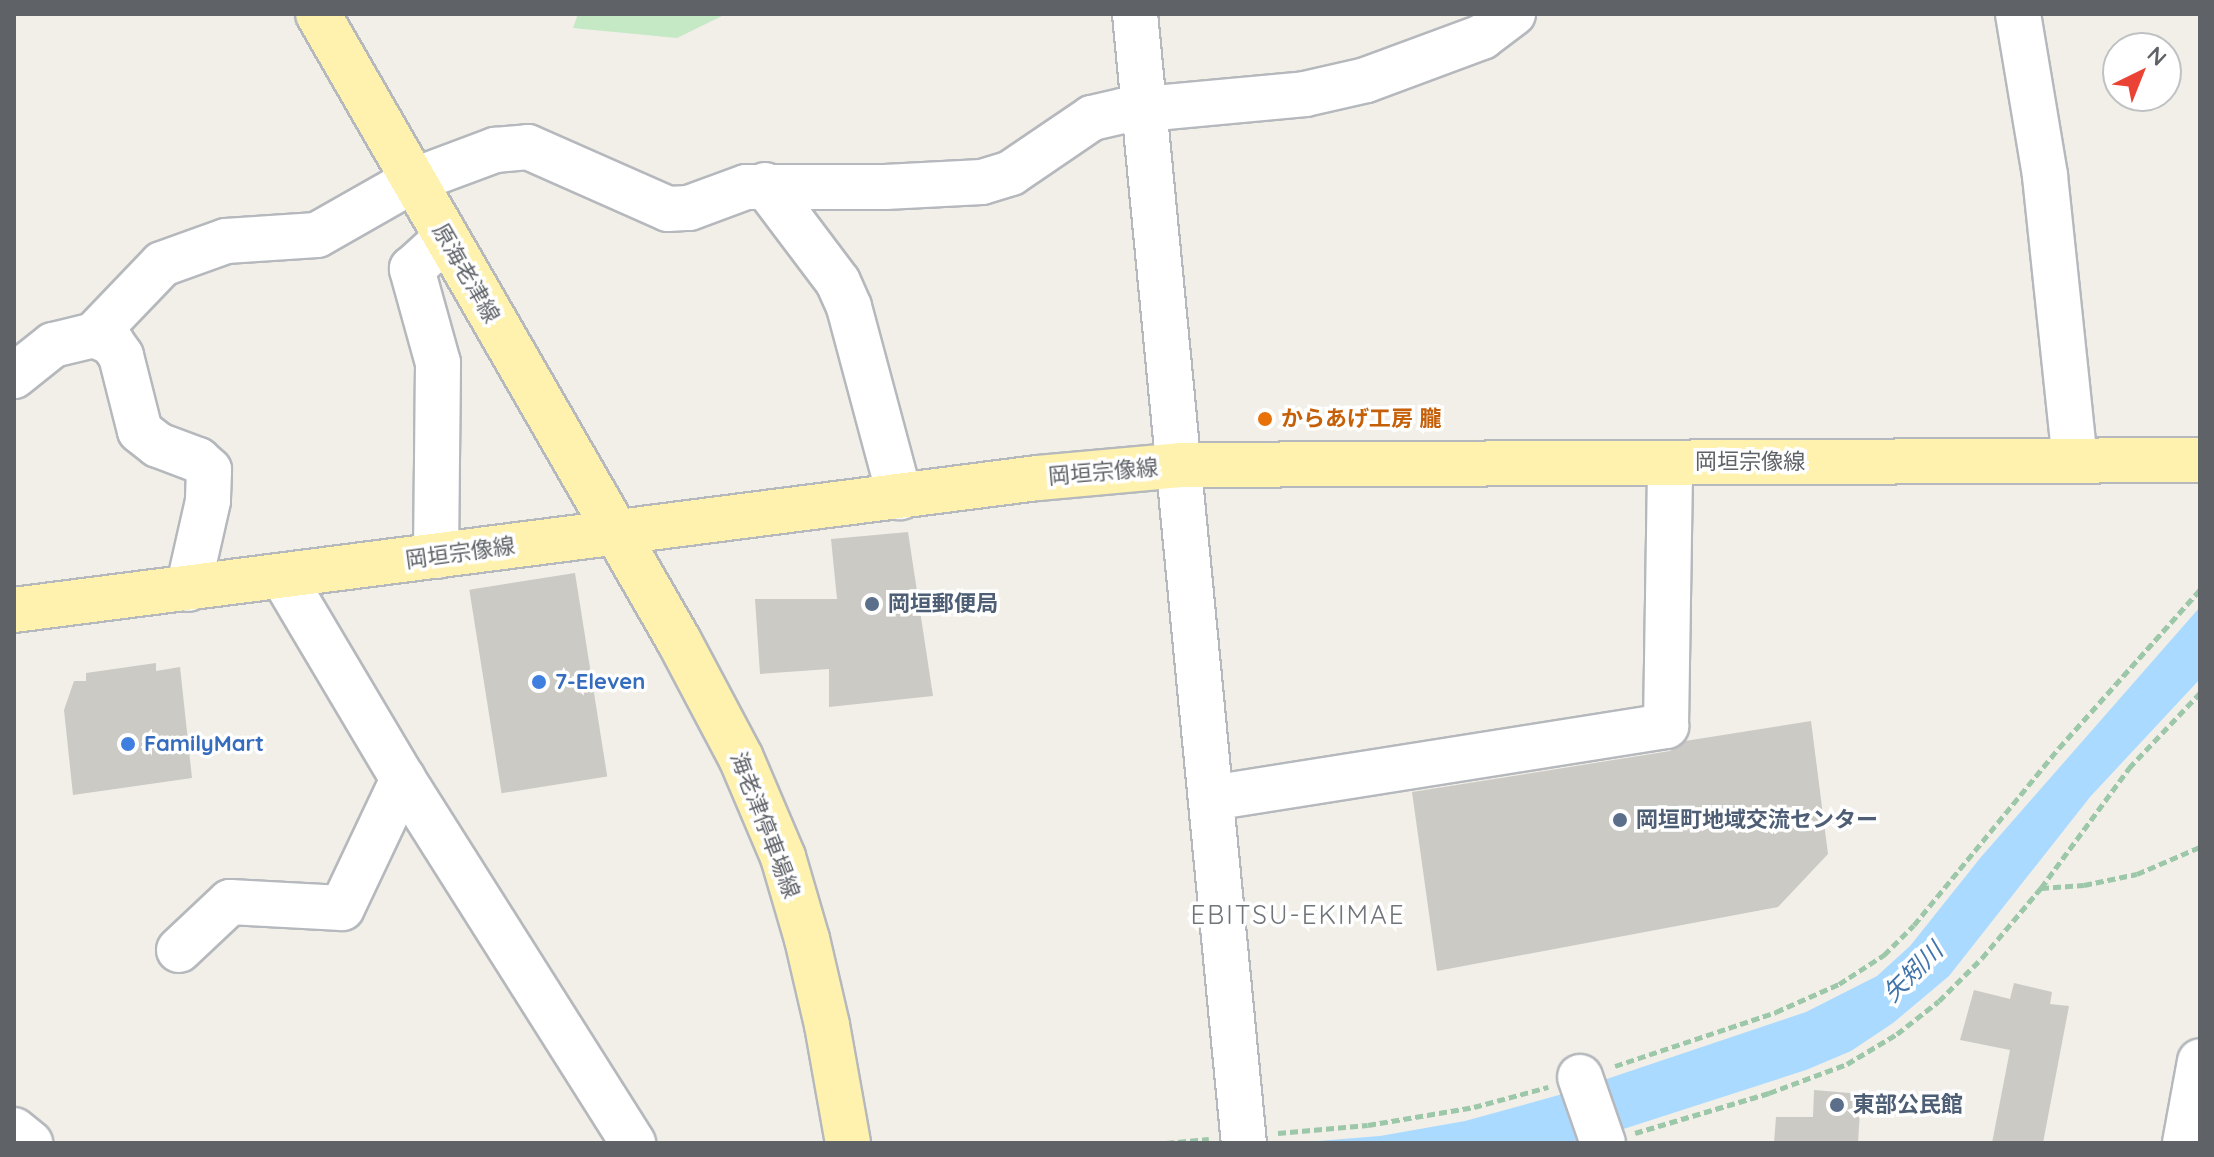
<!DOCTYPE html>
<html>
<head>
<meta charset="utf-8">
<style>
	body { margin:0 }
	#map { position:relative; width:2214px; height:1157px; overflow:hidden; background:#f1efe8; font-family:Quicksand,"Noto Sans JP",sans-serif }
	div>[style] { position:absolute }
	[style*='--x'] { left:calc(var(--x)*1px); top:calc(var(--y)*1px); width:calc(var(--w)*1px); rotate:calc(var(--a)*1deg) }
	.green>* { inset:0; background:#c5e8c5 }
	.water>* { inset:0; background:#aadaff }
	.building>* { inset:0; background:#cccac5; transform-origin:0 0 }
	.path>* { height:5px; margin-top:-2.5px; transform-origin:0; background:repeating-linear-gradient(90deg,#9cc7a9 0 8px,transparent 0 12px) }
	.roads { filter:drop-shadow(2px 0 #b5b8bc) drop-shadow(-2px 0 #b5b8bc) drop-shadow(0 2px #b5b8bc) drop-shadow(0 -2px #b5b8bc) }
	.minor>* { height:44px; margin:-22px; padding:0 22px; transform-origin:22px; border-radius:22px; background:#fff }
	.major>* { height:44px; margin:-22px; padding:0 22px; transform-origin:22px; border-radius:22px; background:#fff2af }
	.dots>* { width:22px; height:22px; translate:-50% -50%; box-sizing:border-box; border:4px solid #fff; border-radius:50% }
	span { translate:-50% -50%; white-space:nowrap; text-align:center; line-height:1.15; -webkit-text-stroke:7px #fff; paint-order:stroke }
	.street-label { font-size:22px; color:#5f6368 }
	.food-label { font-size:22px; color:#c56008; font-weight:700 }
	.left { translate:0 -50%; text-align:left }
	.service-label { font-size:22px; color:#4e5e75; font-weight:700 }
	.shop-label { font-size:22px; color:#366cbe; font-weight:700 }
	.water-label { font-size:24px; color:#4174aa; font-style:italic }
	.quarter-label { font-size:26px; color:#70757a; letter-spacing:2px }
	.frame { position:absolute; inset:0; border:16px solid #5f6368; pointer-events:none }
	.north { position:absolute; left:2102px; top:32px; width:80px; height:80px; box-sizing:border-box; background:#fff; border:2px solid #bfc1c3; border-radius:50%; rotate:43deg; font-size:22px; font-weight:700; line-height:32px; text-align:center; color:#5f6368 }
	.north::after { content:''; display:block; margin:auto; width:28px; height:36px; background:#ea4335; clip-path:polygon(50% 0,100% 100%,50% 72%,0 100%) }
</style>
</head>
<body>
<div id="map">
	<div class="green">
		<div style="clip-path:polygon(578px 14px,726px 14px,677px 38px,573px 28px)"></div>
	</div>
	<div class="water">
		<div style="clip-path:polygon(2200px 607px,2200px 679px,2090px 797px,1949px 976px,1893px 1023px,1851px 1051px,1806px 1070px,1580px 1143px,1293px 1143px,1380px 1136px,1465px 1121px,1559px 1095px,1806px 1012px,1877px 976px,1910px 946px,1981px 857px)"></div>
	</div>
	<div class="building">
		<div style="clip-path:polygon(908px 532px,933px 696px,829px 707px,829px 669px,760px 674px,755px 599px,837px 599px,831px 539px)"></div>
		<div style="left:575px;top:573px;width:206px;height:107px;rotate:81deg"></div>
		<div style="clip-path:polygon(156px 663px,156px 671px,180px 667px,192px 778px,73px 795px,64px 710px,74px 681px,86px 681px,86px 673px)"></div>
		<div style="clip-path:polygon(1811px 721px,1828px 854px,1778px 907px,1437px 971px,1412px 792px,1670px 751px,1685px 741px)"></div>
		<div style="clip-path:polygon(2014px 983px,2052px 992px,2050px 1004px,2069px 1006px,2043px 1143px,1992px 1143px,2010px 1050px,1960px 1040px,1974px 990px,2010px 999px)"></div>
		<div style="clip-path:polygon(1814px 1090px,1861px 1094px,1858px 1143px,1774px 1143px,1776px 1117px,1813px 1117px)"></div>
	</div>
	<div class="path">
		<div style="--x:2041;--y:888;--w:43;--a:-4"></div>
		<div style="--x:2084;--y:885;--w:54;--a:-11.7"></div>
		<div style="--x:2137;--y:874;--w:69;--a:-23.2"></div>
		<div style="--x:1615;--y:1066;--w:170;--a:-18.5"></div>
		<div style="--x:1776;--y:1012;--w:69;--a:-24"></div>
		<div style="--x:1839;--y:984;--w:54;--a:-32.8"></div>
		<div style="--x:1884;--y:955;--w:42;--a:-45"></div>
		<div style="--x:1914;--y:925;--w:229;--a:-50.7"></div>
		<div style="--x:2059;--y:748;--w:212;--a:-48.3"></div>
		<div style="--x:1278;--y:1133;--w:90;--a:-5.1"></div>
		<div style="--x:1368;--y:1125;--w:108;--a:-9.6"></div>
		<div style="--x:1474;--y:1107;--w:77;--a:-15.1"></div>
		<div style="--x:1635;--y:1133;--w:140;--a:-16.6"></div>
		<div style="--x:1769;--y:1093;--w:83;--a:-20.4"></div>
		<div style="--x:1847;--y:1064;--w:58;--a:-31"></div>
		<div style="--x:1897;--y:1034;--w:53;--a:-38.2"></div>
		<div style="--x:1939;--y:1001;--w:61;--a:-45"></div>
		<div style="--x:1982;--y:958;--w:92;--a:-49.9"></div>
		<div style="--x:2041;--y:888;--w:149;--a:-53.7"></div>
		<div style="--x:2129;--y:768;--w:103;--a:-46.6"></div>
		<div style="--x:1166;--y:1143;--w:43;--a:-5.3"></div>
	</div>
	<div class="roads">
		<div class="minor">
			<div style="--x:1135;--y:14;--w:1134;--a:84.49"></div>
			<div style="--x:2018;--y:14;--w:164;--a:80.5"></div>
			<div style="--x:2045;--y:176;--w:286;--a:84"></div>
			<div style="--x:765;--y:185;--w:121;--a:53"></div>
			<div style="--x:838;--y:282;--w:27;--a:66"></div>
			<div style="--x:849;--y:307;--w:197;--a:75"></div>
			<div style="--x:94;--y:335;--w:20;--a:24"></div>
			<div style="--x:112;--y:343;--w:16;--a:55"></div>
			<div style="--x:121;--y:356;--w:77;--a:75.8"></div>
			<div style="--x:140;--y:431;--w:23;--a:38"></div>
			<div style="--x:158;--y:445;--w:43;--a:20.6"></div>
			<div style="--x:198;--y:460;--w:15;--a:42"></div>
			<div style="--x:209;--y:470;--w:31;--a:92"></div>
			<div style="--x:208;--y:501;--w:90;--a:102.8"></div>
			<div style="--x:14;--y:376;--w:50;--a:-38.5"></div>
			<div style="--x:53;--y:345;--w:42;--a:-13.7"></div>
			<div style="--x:94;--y:335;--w:98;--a:-46.2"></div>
			<div style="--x:162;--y:264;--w:68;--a:-19.8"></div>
			<div style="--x:226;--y:241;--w:91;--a:-3.8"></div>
			<div style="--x:317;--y:235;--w:109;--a:-29.6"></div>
			<div style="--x:412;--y:181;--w:89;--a:-20.5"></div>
			<div style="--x:495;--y:150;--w:33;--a:-5"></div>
			<div style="--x:528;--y:147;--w:153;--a:23.9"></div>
			<div style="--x:668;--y:209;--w:21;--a:-3"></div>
			<div style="--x:689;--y:208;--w:61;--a:-20.2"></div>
			<div style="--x:746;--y:187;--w:139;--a:0"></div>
			<div style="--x:885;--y:187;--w:97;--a:-3"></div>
			<div style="--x:982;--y:182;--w:30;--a:-17"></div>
			<div style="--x:1011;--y:173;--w:98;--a:-34.2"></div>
			<div style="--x:1092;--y:118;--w:32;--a:-13"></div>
			<div style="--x:1123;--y:111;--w:183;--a:-5.3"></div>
			<div style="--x:1305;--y:94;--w:63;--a:-12.9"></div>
			<div style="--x:1366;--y:80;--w:124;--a:-20.3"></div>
			<div style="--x:1482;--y:37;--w:39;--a:-37"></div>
			<div style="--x:436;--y:556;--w:193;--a:-89.4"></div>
			<div style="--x:438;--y:363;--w:98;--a:-105.5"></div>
			<div style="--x:412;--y:269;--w:46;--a:-42.4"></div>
			<div style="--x:283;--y:577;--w:235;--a:59.3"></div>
			<div style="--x:403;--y:779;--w:431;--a:57.7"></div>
			<div style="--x:1211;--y:798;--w:461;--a:-9"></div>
			<div style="--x:1666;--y:726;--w:263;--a:-89.1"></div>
			<div style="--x:179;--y:950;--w:70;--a:-43.3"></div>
			<div style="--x:230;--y:902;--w:112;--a:3.1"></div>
			<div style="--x:342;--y:908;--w:143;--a:-64.7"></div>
			<div style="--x:1580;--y:1077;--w:70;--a:70.8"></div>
			<div style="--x:14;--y:1130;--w:21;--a:39"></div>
			<div style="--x:2185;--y:1143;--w:83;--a:-79.6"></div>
		</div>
		<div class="major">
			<div style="--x:318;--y:14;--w:723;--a:60.07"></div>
			<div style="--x:679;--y:641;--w:132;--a:62.1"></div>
			<div style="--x:741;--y:758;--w:108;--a:67"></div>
			<div style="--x:783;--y:857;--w:85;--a:73.7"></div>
			<div style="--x:807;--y:939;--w:88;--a:76.9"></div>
			<div style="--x:827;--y:1025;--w:120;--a:79.9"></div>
			<div style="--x:14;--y:610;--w:1032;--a:-7.35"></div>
			<div style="--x:1038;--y:478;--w:143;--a:-5.2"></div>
			<div style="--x:1180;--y:465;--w:1020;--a:-0.28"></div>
		</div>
	</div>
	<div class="dots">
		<div style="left:1265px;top:419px;background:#e8710a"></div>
		<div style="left:872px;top:604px;background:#5c6f8a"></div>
		<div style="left:539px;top:682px;background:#3f7fe0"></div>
		<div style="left:128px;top:744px;background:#3f7fe0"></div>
		<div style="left:1620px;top:820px;background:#5c6f8a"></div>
		<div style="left:1837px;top:1105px;background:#5c6f8a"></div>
	</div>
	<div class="street-label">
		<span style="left:466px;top:273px;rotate:60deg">原海老津線</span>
		<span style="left:1750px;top:462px">岡垣宗像線</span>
		<span style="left:1103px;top:472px;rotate:-5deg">岡垣宗像線</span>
		<span style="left:460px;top:553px;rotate:-8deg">岡垣宗像線</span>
		<span style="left:765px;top:825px;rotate:69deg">海老津停車場線</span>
	</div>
	<div class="food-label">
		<span class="left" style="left:1281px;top:419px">からあげ工房 朧</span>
	</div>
	<div class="service-label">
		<span class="left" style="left:888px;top:604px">岡垣郵便局</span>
		<span class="left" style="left:1636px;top:820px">岡垣町地域交流センター</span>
		<span class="left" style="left:1853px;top:1105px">東部公民館</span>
	</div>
	<div class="shop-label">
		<span class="left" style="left:555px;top:682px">7-Eleven</span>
		<span class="left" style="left:144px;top:744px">FamilyMart</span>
	</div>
	<div class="water-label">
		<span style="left:1913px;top:972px;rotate:-45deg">矢矧川</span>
	</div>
	<div class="quarter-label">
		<span style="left:1298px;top:915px">EBITSU-EKIMAE</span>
	</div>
	<div class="frame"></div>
	<div class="north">N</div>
</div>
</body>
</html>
